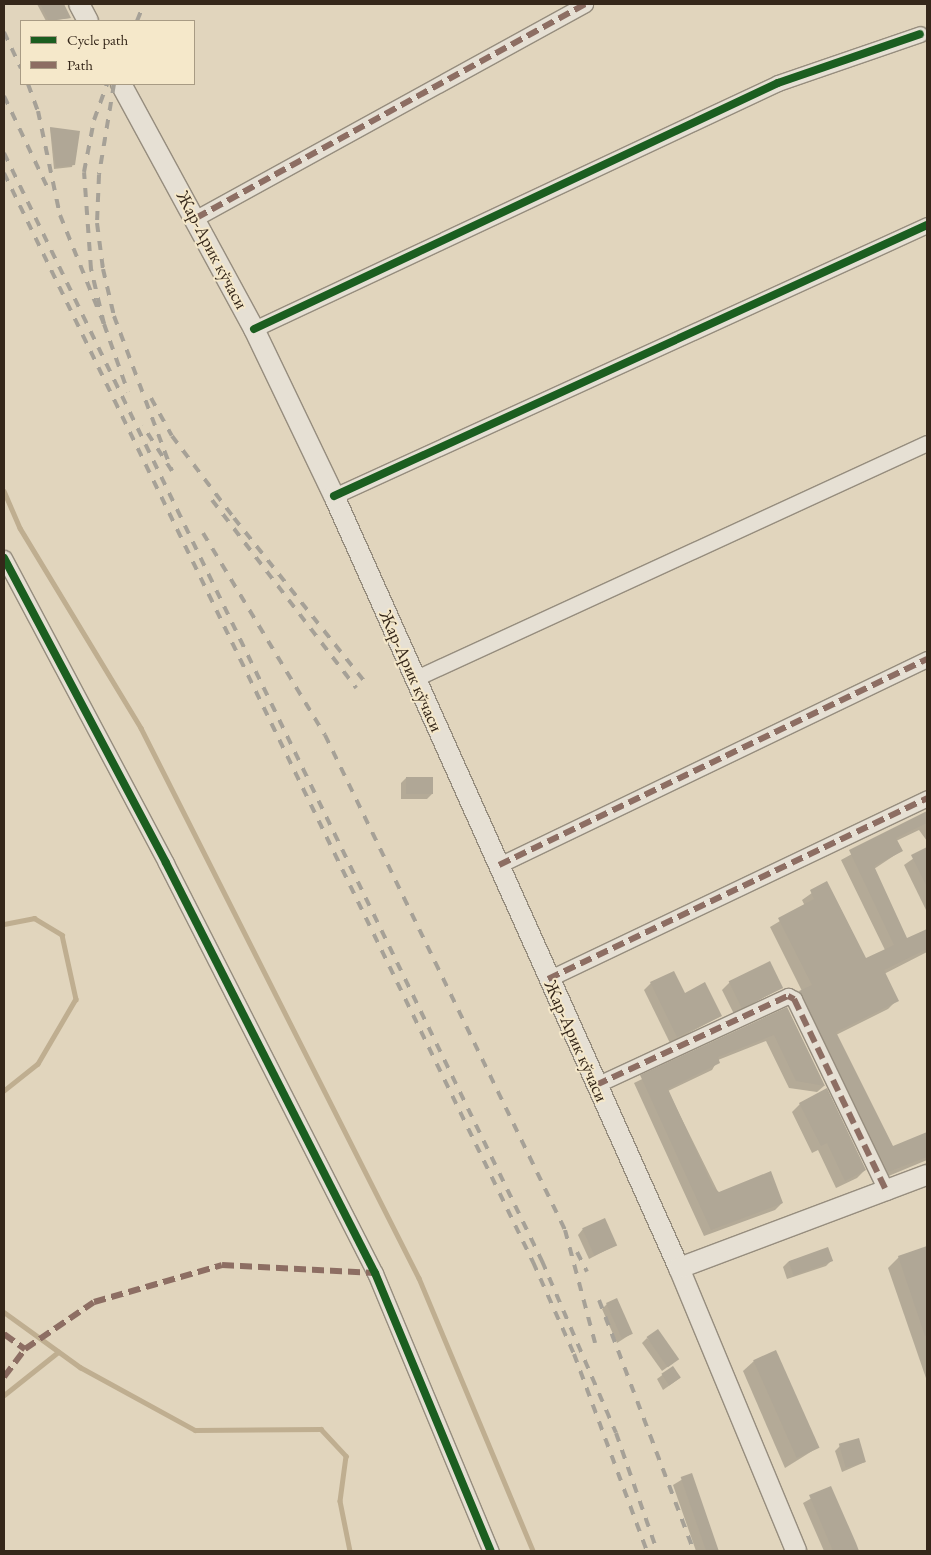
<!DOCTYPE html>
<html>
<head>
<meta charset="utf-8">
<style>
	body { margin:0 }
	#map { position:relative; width:931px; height:1555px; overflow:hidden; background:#e1d5bd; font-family:"EB Garamond",serif }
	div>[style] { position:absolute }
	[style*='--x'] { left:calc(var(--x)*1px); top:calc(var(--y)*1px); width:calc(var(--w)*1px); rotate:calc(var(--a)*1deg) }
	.shadow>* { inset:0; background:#0003 }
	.stream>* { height:4.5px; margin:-2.25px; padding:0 2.25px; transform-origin:2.25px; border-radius:2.25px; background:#bfae90 }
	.building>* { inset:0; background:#b0a796; transform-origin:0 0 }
	.roads { filter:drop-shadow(1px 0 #968d7e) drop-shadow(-1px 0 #968d7e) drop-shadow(0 1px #968d7e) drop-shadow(0 -1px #968d7e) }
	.minor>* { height:15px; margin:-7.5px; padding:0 7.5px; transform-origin:7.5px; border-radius:7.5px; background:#e6e0d4 }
	.secondary>* { height:20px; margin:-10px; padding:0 10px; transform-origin:10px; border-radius:10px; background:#e6e0d4 }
	.rail>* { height:4px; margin-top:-2px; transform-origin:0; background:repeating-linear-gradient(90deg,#a6a197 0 9px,transparent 0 18px) }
	.quiet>* { height:6px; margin-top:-3px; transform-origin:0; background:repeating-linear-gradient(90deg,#8d6e63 0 12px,transparent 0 18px) }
	.cycleway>* { height:8px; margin:-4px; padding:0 4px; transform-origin:4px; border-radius:4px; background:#1b5e20 }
	span { translate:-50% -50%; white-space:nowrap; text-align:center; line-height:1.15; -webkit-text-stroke:4px #f5e8ca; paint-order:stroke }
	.street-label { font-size:18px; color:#35271a }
	.frame { position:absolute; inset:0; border:5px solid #35271a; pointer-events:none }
	.legend { position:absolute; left:20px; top:20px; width:175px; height:65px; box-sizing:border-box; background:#f5e8ca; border:1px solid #a89b84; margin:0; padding:6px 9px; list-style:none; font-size:15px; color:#35271a }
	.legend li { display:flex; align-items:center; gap:10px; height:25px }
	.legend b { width:25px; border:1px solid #a89b84 }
</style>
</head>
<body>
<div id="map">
	<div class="shadow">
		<div style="clip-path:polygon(37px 4px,62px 4px,70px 18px,46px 21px)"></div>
		<div style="clip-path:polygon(50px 128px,78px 132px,72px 167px,54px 169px)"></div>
		<div style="clip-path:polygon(406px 778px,432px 794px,427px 799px,401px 799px,401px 783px)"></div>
		<div style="clip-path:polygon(927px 813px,927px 841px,919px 830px,896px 841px,901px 851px,874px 869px,906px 940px,927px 930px,927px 952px,884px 974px,897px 1000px,888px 1009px,836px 1035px,893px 1147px,927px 1133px,927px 1160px,879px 1180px,791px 1001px,802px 991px,770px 927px,805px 906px,802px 900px,826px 883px,865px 960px,885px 950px,841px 860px)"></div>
		<div style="clip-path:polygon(927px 849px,927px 912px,904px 865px)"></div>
		<div style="clip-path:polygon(730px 982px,781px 988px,734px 1014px,722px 990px)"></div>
		<div style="clip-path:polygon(651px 983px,684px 994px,721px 1016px,670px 1043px,644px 990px)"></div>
		<div style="clip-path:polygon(787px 1008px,824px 1086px,817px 1092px,789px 1088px,766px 1041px,718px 1060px,712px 1070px,668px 1091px,719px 1194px,782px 1203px,775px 1210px,704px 1236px,634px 1083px)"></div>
		<div style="clip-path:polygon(800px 1104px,865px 1170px,857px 1178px,836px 1188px,818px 1150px,812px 1153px,792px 1112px)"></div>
		<div style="clip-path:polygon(583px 1229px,616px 1245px,589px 1259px,578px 1235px)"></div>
		<div style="clip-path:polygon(926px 1248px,927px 1252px,927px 1381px,888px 1268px,899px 1257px)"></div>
		<div style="clip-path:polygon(827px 1249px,831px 1261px,826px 1266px,787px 1279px,783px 1267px,788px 1262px)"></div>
		<div style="clip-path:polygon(607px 1304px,631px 1334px,617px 1343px,602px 1309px)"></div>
		<div style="clip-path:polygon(647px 1338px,673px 1363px,662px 1371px,642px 1343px)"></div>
		<div style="clip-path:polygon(754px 1361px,817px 1448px,785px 1468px,743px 1371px)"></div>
		<div style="clip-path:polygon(673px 1367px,680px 1378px,663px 1390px,657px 1379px)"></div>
		<div style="clip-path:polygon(840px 1446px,865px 1462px,842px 1472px,835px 1451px)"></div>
		<div style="clip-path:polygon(691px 1474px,718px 1551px,696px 1551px,673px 1485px)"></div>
		<div style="clip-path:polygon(830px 1488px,857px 1551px,824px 1551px,803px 1503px)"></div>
	</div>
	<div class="stream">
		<div style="--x:4;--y:491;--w:40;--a:66.6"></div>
		<div style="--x:20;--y:528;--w:234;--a:58.8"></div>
		<div style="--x:141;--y:728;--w:616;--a:63.19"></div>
		<div style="--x:419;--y:1278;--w:296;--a:67.3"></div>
		<div style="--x:4;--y:924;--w:31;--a:-11"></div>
		<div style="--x:34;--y:918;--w:33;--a:31"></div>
		<div style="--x:62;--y:935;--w:66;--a:77.7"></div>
		<div style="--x:76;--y:999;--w:75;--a:120.3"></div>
		<div style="--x:38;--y:1064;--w:43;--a:141.5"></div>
		<div style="--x:4;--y:1312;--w:94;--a:35.9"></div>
		<div style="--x:80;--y:1367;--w:131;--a:28.7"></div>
		<div style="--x:195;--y:1430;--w:126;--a:-0.5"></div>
		<div style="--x:321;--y:1429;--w:37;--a:47"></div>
		<div style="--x:346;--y:1456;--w:45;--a:97.6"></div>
		<div style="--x:340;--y:1501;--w:51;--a:78.7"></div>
		<div style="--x:4;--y:1395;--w:69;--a:-38.5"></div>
	</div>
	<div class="building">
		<div style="clip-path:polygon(40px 4px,64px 4px,71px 18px,49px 21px)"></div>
		<div style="clip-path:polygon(50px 127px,80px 131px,75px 165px,56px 167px)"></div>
		<div style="left:406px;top:777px;width:27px;height:17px"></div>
		<div style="clip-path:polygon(927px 811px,927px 823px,896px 838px,903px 851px,874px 866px,907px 938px,927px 929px,927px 949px,884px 970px,899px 1001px,836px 1032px,893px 1146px,927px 1132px,927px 1157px,888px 1172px,799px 991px,812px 985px,778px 918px,814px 899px,810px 890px,827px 881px,866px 958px,894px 945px,849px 850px)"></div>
		<div style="clip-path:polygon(927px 847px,927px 887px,911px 855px)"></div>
		<div style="left:770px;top:961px;width:30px;height:46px;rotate:64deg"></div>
		<div style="clip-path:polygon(674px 971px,685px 993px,705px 982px,722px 1016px,677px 1037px,650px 982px)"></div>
		<div style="clip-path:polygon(787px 1007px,825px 1086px,796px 1081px,774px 1035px,718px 1057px,720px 1063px,668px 1089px,713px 1187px,719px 1192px,771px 1171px,783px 1203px,711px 1230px,640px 1075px)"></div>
		<div style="clip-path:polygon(827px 1088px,866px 1170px,845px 1181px,827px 1143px,821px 1146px,799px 1103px)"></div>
		<div style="left:605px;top:1218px;width:30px;height:25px;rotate:66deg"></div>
		<div style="clip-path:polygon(927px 1246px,927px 1335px,925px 1336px,898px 1256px)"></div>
		<div style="left:828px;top:1247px;width:15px;height:42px;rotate:70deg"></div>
		<div style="left:617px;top:1298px;width:39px;height:12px;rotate:66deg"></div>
		<div style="left:658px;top:1329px;width:37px;height:14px;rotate:55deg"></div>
		<div style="left:776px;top:1350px;width:107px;height:25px;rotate:66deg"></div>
		<div style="left:673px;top:1366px;width:14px;height:14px;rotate:56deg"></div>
		<div style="left:859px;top:1438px;width:25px;height:21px;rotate:74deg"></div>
		<div style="left:692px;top:1473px;width:83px;height:12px;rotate:71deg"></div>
		<div style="clip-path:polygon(831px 1486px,856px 1543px,859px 1551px,833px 1551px,809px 1495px)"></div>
	</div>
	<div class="roads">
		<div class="minor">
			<div style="--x:196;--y:218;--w:444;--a:-28.8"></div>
			<div style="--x:254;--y:329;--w:579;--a:-25.15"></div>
			<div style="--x:778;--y:83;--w:150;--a:-19"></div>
			<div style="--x:334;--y:496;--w:652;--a:-24.56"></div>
			<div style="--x:4;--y:558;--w:345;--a:62"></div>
			<div style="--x:166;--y:863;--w:460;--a:63"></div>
			<div style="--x:375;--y:1273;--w:301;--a:67.4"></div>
			<div style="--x:414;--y:679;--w:565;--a:-24.7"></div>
			<div style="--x:499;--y:865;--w:475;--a:-25.7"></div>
			<div style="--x:548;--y:979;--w:420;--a:-25.5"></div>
			<div style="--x:596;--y:1085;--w:212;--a:-24.9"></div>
			<div style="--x:788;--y:996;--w:7;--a:27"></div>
			<div style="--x:794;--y:999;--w:214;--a:64.3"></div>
		</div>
		<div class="secondary">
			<div style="--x:79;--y:4;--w:19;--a:62"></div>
			<div style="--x:121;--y:84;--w:279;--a:61.5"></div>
			<div style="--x:254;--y:329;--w:185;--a:64.4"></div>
			<div style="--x:334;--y:496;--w:846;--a:65.92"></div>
			<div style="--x:679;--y:1268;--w:306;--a:67.5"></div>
			<div style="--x:679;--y:1268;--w:265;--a:-20.6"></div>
		</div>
	</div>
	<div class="rail">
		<div style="--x:137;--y:21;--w:18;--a:-68"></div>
		<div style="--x:4;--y:32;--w:40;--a:65"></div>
		<div style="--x:28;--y:84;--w:29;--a:70"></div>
		<div style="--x:38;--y:111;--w:106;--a:78.1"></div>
		<div style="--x:60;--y:215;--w:118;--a:68"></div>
		<div style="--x:104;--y:324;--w:57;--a:-103.3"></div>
		<div style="--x:91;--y:269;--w:97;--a:-94.1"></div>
		<div style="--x:84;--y:172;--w:53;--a:-79.1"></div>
		<div style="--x:94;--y:120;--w:38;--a:-70"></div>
		<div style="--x:114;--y:84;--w:92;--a:99.4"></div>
		<div style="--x:99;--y:175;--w:48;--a:92.4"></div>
		<div style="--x:97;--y:223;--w:46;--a:82.6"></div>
		<div style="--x:103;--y:269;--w:48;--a:76.8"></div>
		<div style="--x:114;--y:316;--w:165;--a:69.5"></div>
		<div style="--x:172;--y:471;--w:54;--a:-122.8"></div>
		<div style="--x:4;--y:96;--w:107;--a:64.6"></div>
		<div style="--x:4;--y:153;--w:1232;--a:64.1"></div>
		<div style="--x:542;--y:1261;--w:187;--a:66.7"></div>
		<div style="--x:616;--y:1433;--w:125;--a:70.8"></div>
		<div style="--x:4;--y:173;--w:1211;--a:64.09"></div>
		<div style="--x:533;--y:1262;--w:101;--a:66"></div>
		<div style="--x:574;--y:1354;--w:210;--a:69.7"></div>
		<div style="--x:104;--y:324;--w:72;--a:70.6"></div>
		<div style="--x:151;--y:398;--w:43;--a:61.1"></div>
		<div style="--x:172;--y:436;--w:103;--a:52.9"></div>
		<div style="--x:234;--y:518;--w:208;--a:51.4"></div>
		<div style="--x:212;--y:500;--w:237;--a:52.5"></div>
		<div style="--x:203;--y:533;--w:236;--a:58.9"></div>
		<div style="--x:325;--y:735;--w:550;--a:64.13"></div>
		<div style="--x:565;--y:1230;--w:117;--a:75.1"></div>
		<div style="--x:577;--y:1252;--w:22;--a:63"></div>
		<div style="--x:599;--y:1300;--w:268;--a:69.3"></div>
	</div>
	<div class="quiet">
		<div style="--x:196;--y:218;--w:444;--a:-28.8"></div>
		<div style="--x:499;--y:865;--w:475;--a:-25.7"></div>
		<div style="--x:548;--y:979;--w:420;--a:-25.5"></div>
		<div style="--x:596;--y:1085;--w:212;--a:-24.9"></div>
		<div style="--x:788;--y:996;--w:7;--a:27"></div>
		<div style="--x:794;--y:999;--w:214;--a:64.3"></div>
		<div style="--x:4;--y:1334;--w:26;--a:36"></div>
		<div style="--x:4;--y:1377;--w:35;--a:-53"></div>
		<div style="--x:25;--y:1349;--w:83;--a:-34.3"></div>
		<div style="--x:94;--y:1302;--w:133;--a:-16.1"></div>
		<div style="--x:222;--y:1265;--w:153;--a:3"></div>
	</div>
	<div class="cycleway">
		<div style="--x:254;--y:329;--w:579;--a:-25.15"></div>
		<div style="--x:778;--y:83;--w:150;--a:-19"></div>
		<div style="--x:334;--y:496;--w:652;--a:-24.56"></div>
		<div style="--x:4;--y:558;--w:345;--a:62"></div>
		<div style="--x:166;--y:863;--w:460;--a:63"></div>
		<div style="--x:375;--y:1273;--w:301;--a:67.4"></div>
	</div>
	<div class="street-label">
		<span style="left:212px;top:250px;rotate:62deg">Жар-Арик кўчаси</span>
		<span style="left:411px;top:671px;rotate:66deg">Жар-Арик кўчаси</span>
		<span style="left:576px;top:1041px;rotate:66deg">Жар-Арик кўчаси</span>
	</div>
	<div class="frame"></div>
	<ul class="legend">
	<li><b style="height:6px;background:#1b5e20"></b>Cycle path</li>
	<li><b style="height:6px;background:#8d6e63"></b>Path</li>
	</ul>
</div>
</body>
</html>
